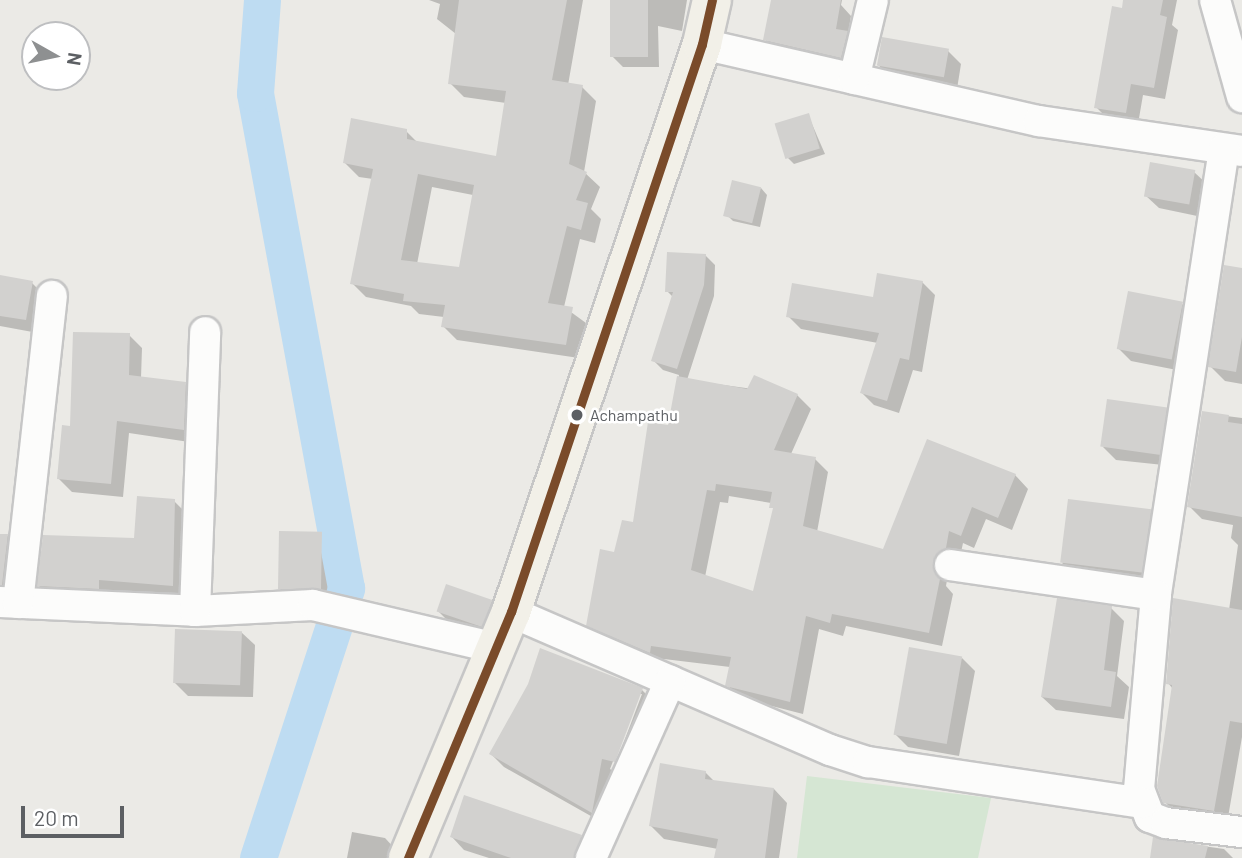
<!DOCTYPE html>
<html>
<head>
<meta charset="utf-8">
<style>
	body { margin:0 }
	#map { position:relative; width:1242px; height:858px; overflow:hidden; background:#ebeae6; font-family:Barlow,sans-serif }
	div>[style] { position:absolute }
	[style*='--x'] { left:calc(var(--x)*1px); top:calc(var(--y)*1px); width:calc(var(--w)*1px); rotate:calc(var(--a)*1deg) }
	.green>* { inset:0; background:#d5e6d3 }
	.shadow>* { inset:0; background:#0003 }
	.canal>* { height:37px; margin:-18.5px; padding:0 18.5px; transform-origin:18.5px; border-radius:18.5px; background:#bedcf2 }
	.building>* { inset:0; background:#d2d1cf; transform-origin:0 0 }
	.roads { filter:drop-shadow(2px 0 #c6c6c6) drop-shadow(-2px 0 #c6c6c6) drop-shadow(0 2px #c6c6c6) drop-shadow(0 -2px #c6c6c6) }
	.minor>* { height:30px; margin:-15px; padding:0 15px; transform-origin:15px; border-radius:15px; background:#fcfcfb }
	.primary>* { height:38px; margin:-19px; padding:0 19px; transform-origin:19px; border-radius:19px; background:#f2f0e8 }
	.bus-1>* { height:9px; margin:-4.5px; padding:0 4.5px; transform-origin:4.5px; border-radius:4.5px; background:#7a4b2a }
	.dots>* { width:19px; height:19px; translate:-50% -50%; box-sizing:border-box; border:4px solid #fff; border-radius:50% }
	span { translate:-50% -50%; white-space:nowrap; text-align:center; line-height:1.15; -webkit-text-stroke:5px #fff; paint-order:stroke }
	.bus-label { font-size:16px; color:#5c5f63 }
	.left { translate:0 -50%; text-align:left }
	.north { position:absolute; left:21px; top:21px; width:70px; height:70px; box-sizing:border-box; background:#fff; border:2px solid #bebfc1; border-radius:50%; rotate:99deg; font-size:19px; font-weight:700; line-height:28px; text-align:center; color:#5c5f63 }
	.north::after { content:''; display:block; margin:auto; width:24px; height:32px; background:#8e9091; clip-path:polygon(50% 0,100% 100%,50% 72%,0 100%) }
	.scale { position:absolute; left:21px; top:806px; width:103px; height:32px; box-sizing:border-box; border:4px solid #5c5f63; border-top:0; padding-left:9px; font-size:21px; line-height:24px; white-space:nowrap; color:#5c5f63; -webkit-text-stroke:5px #fff; paint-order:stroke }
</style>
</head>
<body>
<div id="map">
	<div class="green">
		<div style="clip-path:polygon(807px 776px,991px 798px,978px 858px,797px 858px)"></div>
	</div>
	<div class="shadow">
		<div style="clip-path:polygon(evenodd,429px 0,583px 0,568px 85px,582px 87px,596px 101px,584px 172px,600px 187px,591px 209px,601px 219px,595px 243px,580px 239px,564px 307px,586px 323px,579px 358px,457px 340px,443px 326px,444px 317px,419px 314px,411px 306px,366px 297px,352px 283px,373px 179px,359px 177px,345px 163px,406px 131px,418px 143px,497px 158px,506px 103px,464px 97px,450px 83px,456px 34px,437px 19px,440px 4px,429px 0,432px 187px,473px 195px,461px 269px,417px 264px,432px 187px)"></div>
		<div style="clip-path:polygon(612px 0,687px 0,682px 31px,658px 26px,659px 67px,623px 67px,612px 56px)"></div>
		<div style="clip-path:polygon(772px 0,842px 0,841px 5px,851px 16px,848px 34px,858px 44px,852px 68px,776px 51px,765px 39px)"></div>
		<div style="clip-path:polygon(1125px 0,1177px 0,1172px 25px,1178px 30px,1165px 99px,1143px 95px,1138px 124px,1108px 119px,1096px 107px)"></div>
		<div style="clip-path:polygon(948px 51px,961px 64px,957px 89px,891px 77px,877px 64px)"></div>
		<div style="clip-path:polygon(808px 115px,825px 154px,794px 164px,788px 158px)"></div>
		<div style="clip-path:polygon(1194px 172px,1208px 185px,1202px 217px,1159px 208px,1145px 195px)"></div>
		<div style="clip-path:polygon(761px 188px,767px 195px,760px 227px,733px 221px,727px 215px)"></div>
		<div style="clip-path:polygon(evenodd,705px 255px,715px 265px,714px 296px,687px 380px,797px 395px,811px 409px,791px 454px,815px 459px,828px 472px,817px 532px,884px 551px,1015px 475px,1028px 489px,1012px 530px,986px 519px,974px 548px,963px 543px,959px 562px,949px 568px,946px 586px,953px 594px,942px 646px,846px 626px,843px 636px,819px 629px,803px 714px,740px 698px,727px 685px,730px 667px,664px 659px,663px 665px,602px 639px,588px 625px,616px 554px,634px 525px,670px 427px,679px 375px,663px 370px,653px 360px,673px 297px,667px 291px,705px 255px,729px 496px,771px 503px,774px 511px,754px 593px,705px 577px,720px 502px,728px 503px,729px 496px)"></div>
		<div style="clip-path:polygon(1242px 270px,1242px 384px,1225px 381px,1210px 366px)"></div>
		<div style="clip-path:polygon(0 277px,32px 283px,45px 296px,38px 333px,0 326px)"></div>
		<div style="clip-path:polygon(922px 282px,935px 295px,922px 372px,913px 370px,899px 413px,874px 405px,862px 393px,878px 343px,801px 329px,788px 316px,874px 299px)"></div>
		<div style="clip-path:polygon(1182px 304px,1195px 317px,1187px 372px,1131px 361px,1118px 348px)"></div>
		<div style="clip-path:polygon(129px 335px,142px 348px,141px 378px,185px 384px,198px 397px,196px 443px,129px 433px,123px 497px,72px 492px,59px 479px,72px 428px)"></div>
		<div style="clip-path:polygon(1166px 408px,1179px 422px,1173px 466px,1116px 460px,1103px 447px)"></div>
		<div style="clip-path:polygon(1203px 413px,1242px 418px,1242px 737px,1227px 823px,1178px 816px,1165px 802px,1173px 689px,1168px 683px,1229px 610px,1238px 545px,1231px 538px,1233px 525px,1202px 519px,1189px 506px)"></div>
		<div style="clip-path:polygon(174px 501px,187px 514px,185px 598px,112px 592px,111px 601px,52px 599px,39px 586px,136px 540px)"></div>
		<div style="clip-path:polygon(1151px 511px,1170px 530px,1160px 593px,1081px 582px,1062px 563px)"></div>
		<div style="clip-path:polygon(321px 534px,334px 547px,332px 601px,292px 601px,279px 588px)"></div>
		<div style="clip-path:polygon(0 535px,7px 535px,20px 549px,15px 597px,0 596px)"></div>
		<div style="clip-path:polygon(491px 601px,504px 614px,492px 638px,452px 625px,439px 612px)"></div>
		<div style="clip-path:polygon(1111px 608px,1124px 621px,1117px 676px,1129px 687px,1124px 719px,1056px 710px,1042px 697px)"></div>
		<div style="clip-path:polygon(241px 632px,255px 645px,253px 697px,188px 696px,175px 683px)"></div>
		<div style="clip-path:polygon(962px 658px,975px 671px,959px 756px,908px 747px,895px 734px)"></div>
		<div style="clip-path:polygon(evenodd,642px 690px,655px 703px,605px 824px,504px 767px,491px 754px,642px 690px,639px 694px,642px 694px,613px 771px,610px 769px,639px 694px)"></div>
		<div style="clip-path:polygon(705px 772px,715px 782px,774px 789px,787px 803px,779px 858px,716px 858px,718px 849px,664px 839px,651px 826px)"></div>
		<div style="clip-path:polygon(352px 832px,385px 838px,398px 852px,397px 858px,347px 858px)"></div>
		<div style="clip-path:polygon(452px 837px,581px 837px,594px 849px,591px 858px,489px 858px,464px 850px)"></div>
		<div style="clip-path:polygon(1154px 839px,1224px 849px,1233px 858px,1152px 858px)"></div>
	</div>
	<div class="canal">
		<div style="--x:258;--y:858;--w:284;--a:-71.9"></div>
		<div style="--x:346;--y:588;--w:503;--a:-100.42"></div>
		<div style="--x:255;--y:93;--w:93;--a:-85.7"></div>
	</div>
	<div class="building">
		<div style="clip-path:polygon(evenodd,459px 0,567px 0,552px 80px,583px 85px,569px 164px,587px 172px,576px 200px,588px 203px,581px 230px,567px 226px,548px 303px,573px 307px,566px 345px,441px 327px,445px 305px,403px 301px,404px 294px,350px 284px,373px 169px,343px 163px,351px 118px,407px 129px,407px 139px,496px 156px,506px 91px,448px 84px,459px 0,418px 174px,474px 185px,459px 267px,401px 260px,418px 174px)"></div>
		<div style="left:610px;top:0;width:38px;height:57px"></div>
		<div style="clip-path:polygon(771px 0,841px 0,836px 29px,848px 31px,841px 58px,763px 40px)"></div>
		<div style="clip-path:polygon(1123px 0,1163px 0,1160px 15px,1167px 17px,1154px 88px,1131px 84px,1126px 113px,1094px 108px,1112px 6px,1122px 8px)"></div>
		<div style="left:882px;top:37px;width:68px;height:29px;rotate:10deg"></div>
		<div style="left:809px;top:113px;width:37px;height:36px;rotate:73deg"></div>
		<div style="left:1150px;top:162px;width:46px;height:35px;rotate:10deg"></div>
		<div style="left:732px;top:180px;width:30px;height:37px;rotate:14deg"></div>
		<div style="clip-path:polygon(667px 252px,706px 254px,704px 285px,677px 369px,651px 361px,673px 292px,665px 292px)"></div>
		<div style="clip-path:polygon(1224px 265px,1242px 268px,1242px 337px,1236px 372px,1208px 367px)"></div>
		<div style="clip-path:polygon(877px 273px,923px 281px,909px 360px,900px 358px,887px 401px,860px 393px,879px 333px,786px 317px,792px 283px,873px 297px)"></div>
		<div style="clip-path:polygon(0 275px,33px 281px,26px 320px,0 316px)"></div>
		<div style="left:1128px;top:291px;width:56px;height:59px;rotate:11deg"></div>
		<div style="clip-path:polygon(73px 332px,130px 333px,129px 375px,186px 382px,184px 430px,117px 421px,111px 484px,57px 479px,62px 425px,70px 426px)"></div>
		<div style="clip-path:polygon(evenodd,754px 375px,798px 394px,774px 450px,816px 457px,803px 526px,883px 549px,927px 439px,1016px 474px,998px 518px,972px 507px,961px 536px,949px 531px,946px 548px,936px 555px,934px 571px,940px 579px,929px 633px,832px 614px,830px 623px,806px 616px,790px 702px,725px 686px,731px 657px,651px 646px,650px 653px,586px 626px,600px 549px,614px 552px,622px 520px,633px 522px,648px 422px,668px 425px,677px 376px,747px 389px,754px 375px,716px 484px,772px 492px,769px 508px,773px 508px,753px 591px,691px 570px,707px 490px,715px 491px,716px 484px)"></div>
		<div style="left:1107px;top:399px;width:61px;height:48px;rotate:8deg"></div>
		<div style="clip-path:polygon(1202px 411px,1229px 415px,1228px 422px,1242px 424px,1242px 517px,1187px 507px)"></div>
		<div style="clip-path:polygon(137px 496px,175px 499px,173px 586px,99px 580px,99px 589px,37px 586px,43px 535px,134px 538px)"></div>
		<div style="left:1068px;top:499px;width:84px;height:64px;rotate:7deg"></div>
		<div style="left:279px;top:531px;width:43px;height:58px;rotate:1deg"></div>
		<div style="clip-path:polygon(0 534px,8px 534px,2px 585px,0 585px)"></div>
		<div style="left:446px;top:584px;width:49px;height:29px;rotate:19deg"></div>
		<div style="clip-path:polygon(1057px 598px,1112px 606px,1104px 670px,1116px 672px,1111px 707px,1041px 697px)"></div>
		<div style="clip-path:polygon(1173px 598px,1242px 610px,1242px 723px,1230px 721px,1214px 811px,1163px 803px,1157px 786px,1172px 685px,1166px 684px)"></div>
		<div style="left:175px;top:629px;width:67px;height:54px;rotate:2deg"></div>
		<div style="left:909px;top:647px;width:54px;height:89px;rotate:10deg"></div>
		<div style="clip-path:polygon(540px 648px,643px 688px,615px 762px,602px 759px,592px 813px,489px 754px,528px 684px)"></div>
		<div style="clip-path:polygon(660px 763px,706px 771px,705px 779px,774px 788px,765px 858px,714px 858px,718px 839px,649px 826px)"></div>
		<div style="clip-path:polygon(464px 795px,582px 835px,574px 858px,511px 858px,450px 837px)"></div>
		<div style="clip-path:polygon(1153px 837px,1208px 846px,1205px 858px,1150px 858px)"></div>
	</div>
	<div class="roads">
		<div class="minor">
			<div style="--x:1215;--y:0;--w:101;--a:74.4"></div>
			<div style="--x:702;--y:44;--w:346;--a:12.9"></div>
			<div style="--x:1039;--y:121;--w:205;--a:8.4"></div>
			<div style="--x:854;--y:79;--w:81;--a:-76.5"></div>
			<div style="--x:1224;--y:149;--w:451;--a:98.7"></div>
			<div style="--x:1156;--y:595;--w:195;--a:95"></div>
			<div style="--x:1139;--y:789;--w:30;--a:69"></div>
			<div style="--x:1150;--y:817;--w:17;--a:21"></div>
			<div style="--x:1166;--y:823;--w:77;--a:6.8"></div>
			<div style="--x:950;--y:565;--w:208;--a:8.3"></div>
			<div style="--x:0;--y:602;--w:195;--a:2.6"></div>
			<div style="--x:195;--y:611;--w:118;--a:-2.9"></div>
			<div style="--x:313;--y:605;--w:188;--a:13.2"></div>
			<div style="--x:18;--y:603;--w:309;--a:-83.7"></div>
			<div style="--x:195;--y:611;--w:279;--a:-87.9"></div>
			<div style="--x:511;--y:612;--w:348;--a:23.4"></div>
			<div style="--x:830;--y:750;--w:40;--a:18"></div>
			<div style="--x:868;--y:762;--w:277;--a:8.5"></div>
			<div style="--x:591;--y:858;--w:194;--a:-65.9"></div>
		</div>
		<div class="primary">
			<div style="--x:408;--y:858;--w:267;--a:-67.3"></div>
			<div style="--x:511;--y:612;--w:599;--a:-71.41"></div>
			<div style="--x:702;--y:44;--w:45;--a:-77.2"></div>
		</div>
	</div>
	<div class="bus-1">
		<div style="--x:408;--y:858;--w:267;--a:-67.3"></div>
		<div style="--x:511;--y:612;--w:599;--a:-71.41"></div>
		<div style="--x:702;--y:44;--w:45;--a:-77.2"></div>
	</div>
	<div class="dots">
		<div style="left:577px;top:415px;background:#5c5f63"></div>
	</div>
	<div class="bus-label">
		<span class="left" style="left:590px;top:415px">Achampathu</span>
	</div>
	<div class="north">N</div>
	<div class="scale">20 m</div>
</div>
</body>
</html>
